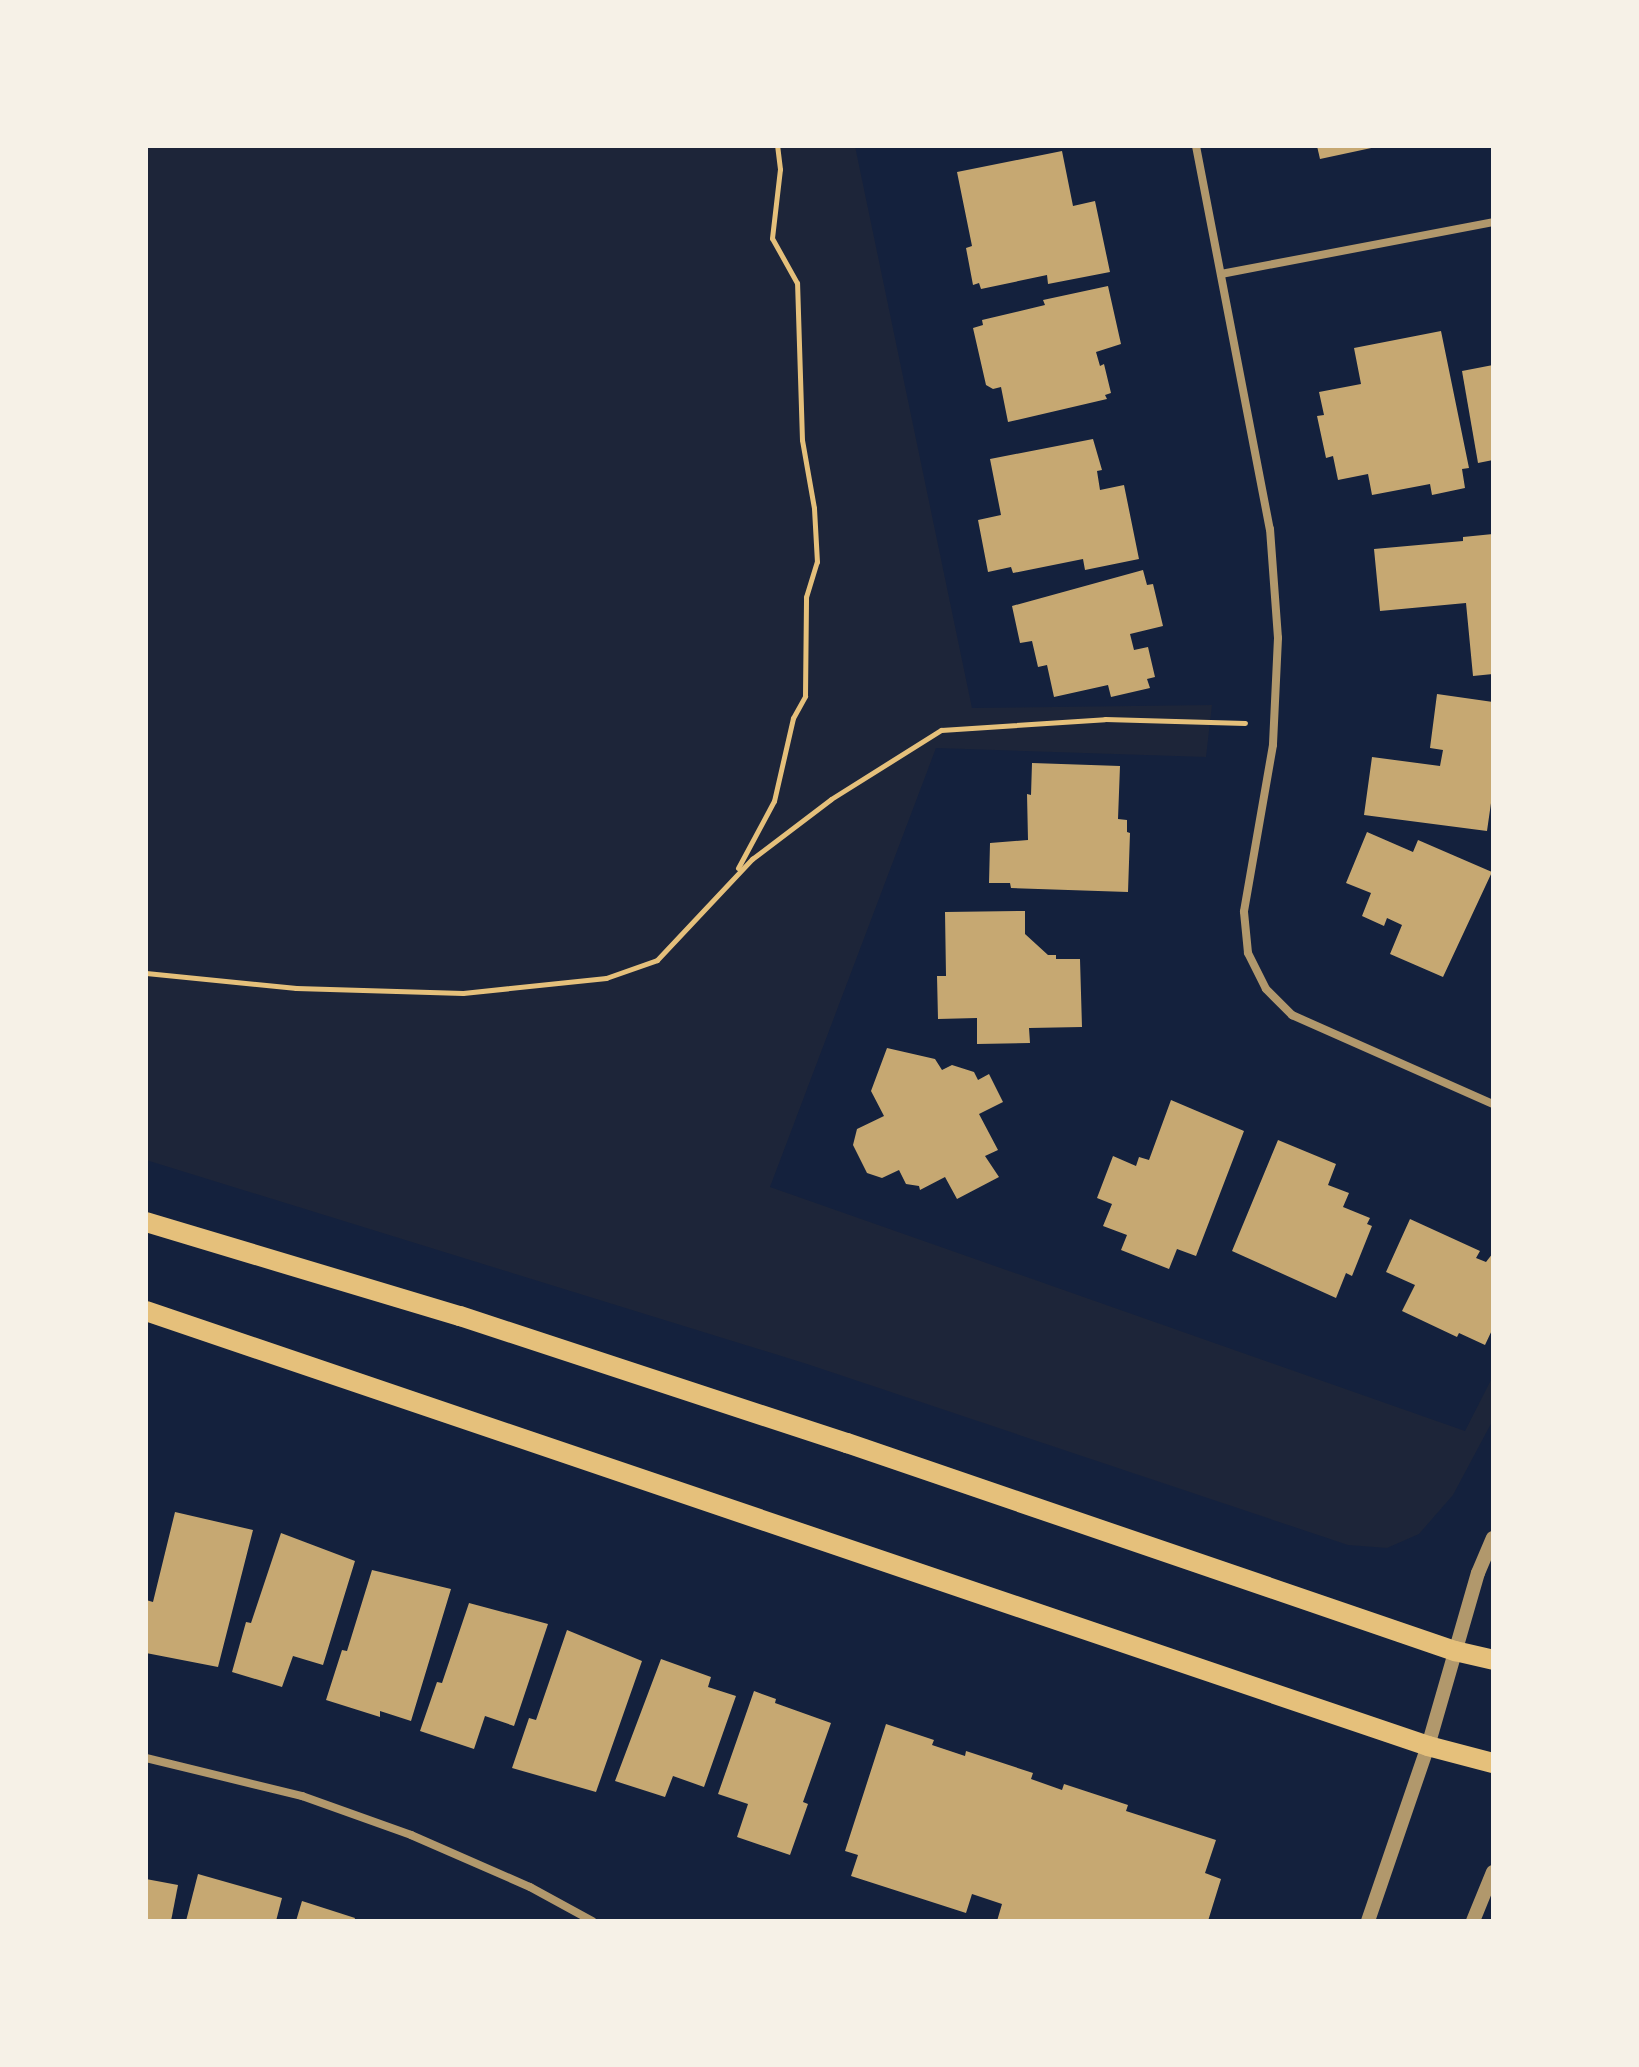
<!DOCTYPE html>
<html>
<head>
<meta charset="utf-8">
<style>
	body { margin:0 }
	#map { position:relative; width:1639px; height:2067px; overflow:hidden; background:#14213d; font-family:"Alegreya Sans",sans-serif }
	div>[style] { position:absolute }
	[style*='--x'] { left:calc(var(--x)*1px); top:calc(var(--y)*1px); width:calc(var(--w)*1px); rotate:calc(var(--a)*1deg) }
	.green>* { inset:0; background:#1d2539 }
	.building>* { inset:0; background:#c6a872 }
	.path>* { height:5px; margin:-2.5px; padding:0 2.5px; transform-origin:2.5px; border-radius:2.5px; background:#e5c07b }
	.minor>* { height:8px; margin:-4px; padding:0 4px; transform-origin:4px; border-radius:4px; background:#b1986c }
	.tertiary>* { height:14px; margin:-7px; padding:0 7px; transform-origin:7px; border-radius:7px; background:#b1986c }
	.primary>* { height:20px; margin:-10px; padding:0 10px; transform-origin:10px; border-radius:10px; background:#e5c07b }
	span { translate:-50% -50%; white-space:nowrap; text-align:center; line-height:1.15; -webkit-text-stroke:6px #f6f1e7; paint-order:stroke }
	.frame { position:absolute; inset:0; border:148px solid #f6f1e7; pointer-events:none }
</style>
</head>
<body>
<div id="map">
	<div class="green">
		<div style="clip-path:polygon(146px 146px,855px 146px,972px 708px,1212px 705px,1206px 757px,936px 748px,770px 1187px,1465px 1431px,1493px 1376px,1493px 1420px,1453px 1495px,1419px 1534px,1387px 1548px,1348px 1545px,807px 1364px,146px 1160px)"></div>
	</div>
	<div class="building">
		<div style="clip-path:polygon(1317px 146px,1376px 146px,1376px 147px,1320px 159px)"></div>
		<div style="clip-path:polygon(1062px 151px,1073px 206px,1095px 201px,1110px 272px,1048px 284px,1047px 275px,981px 289px,979px 283px,973px 285px,966px 248px,972px 246px,957px 172px)"></div>
		<div style="clip-path:polygon(1108px 286px,1121px 344px,1096px 352px,1100px 366px,1104px 364px,1111px 393px,1105px 395px,1107px 399px,1008px 422px,1001px 387px,993px 389px,986px 385px,973px 328px,983px 325px,982px 320px,1045px 305px,1043px 300px)"></div>
		<div style="clip-path:polygon(1441px 331px,1469px 468px,1462px 469px,1465px 488px,1432px 495px,1430px 484px,1372px 495px,1368px 474px,1338px 480px,1333px 456px,1326px 458px,1317px 416px,1324px 415px,1319px 392px,1361px 384px,1354px 348px)"></div>
		<div style="clip-path:polygon(1493px 365px,1493px 460px,1478px 463px,1462px 371px)"></div>
		<div style="clip-path:polygon(1093px 439px,1102px 470px,1097px 471px,1100px 490px,1124px 485px,1139px 559px,1085px 570px,1083px 559px,1013px 573px,1011px 567px,988px 572px,978px 520px,1001px 515px,990px 459px)"></div>
		<div style="clip-path:polygon(1493px 534px,1493px 674px,1473px 676px,1466px 603px,1380px 611px,1374px 549px,1463px 541px,1463px 537px)"></div>
		<div style="clip-path:polygon(1143px 570px,1147px 585px,1153px 584px,1163px 626px,1130px 634px,1134px 650px,1148px 647px,1155px 677px,1147px 679px,1150px 688px,1111px 697px,1108px 685px,1054px 697px,1047px 665px,1038px 667px,1032px 641px,1020px 643px,1012px 606px)"></div>
		<div style="clip-path:polygon(1437px 694px,1493px 702px,1493px 789px,1487px 831px,1364px 815px,1372px 757px,1440px 766px,1443px 750px,1430px 748px)"></div>
		<div style="clip-path:polygon(1032px 763px,1120px 766px,1118px 819px,1127px 820px,1127px 832px,1130px 833px,1128px 892px,1011px 888px,1010px 883px,989px 883px,990px 843px,1028px 840px,1027px 794px,1031px 795px)"></div>
		<div style="clip-path:polygon(1367px 832px,1413px 852px,1418px 840px,1492px 872px,1443px 977px,1390px 954px,1402px 925px,1387px 918px,1384px 926px,1362px 916px,1371px 893px,1346px 883px)"></div>
		<div style="clip-path:polygon(1025px 911px,1025px 934px,1048px 955px,1056px 955px,1056px 959px,1080px 959px,1082px 1027px,1029px 1028px,1030px 1043px,977px 1044px,977px 1018px,938px 1019px,937px 976px,946px 976px,945px 912px)"></div>
		<div style="clip-path:polygon(887px 1048px,935px 1059px,942px 1070px,952px 1065px,974px 1072px,978px 1080px,989px 1074px,1003px 1102px,979px 1114px,998px 1150px,985px 1156px,999px 1177px,957px 1199px,945px 1177px,920px 1190px,919px 1186px,906px 1184px,899px 1170px,882px 1178px,867px 1173px,853px 1145px,857px 1129px,884px 1116px,871px 1091px)"></div>
		<div style="clip-path:polygon(1171px 1100px,1244px 1131px,1196px 1256px,1177px 1249px,1169px 1269px,1121px 1250px,1127px 1235px,1103px 1226px,1112px 1204px,1097px 1198px,1113px 1156px,1136px 1166px,1139px 1157px,1149px 1160px)"></div>
		<div style="clip-path:polygon(1278px 1140px,1336px 1164px,1328px 1185px,1349px 1193px,1343px 1207px,1370px 1218px,1367px 1224px,1372px 1226px,1352px 1276px,1346px 1273px,1336px 1298px,1232px 1251px)"></div>
		<div style="clip-path:polygon(1410px 1219px,1480px 1251px,1476px 1258px,1486px 1262px,1493px 1253px,1493px 1328px,1485px 1345px,1459px 1333px,1457px 1337px,1402px 1311px,1415px 1285px,1386px 1272px)"></div>
		<div style="clip-path:polygon(175px 1512px,253px 1530px,218px 1667px,146px 1653px,146px 1600px,153px 1602px)"></div>
		<div style="clip-path:polygon(281px 1533px,355px 1561px,323px 1665px,293px 1656px,282px 1687px,232px 1672px,246px 1622px,251px 1623px)"></div>
		<div style="clip-path:polygon(372px 1570px,451px 1589px,411px 1721px,380px 1711px,380px 1717px,326px 1700px,342px 1650px,347px 1651px)"></div>
		<div style="clip-path:polygon(469px 1603px,548px 1624px,514px 1726px,485px 1716px,474px 1749px,420px 1731px,437px 1682px,442px 1683px)"></div>
		<div style="clip-path:polygon(567px 1630px,642px 1661px,596px 1792px,512px 1768px,529px 1718px,536px 1720px)"></div>
		<div style="clip-path:polygon(661px 1659px,711px 1677px,708px 1687px,736px 1696px,704px 1787px,673px 1776px,665px 1797px,615px 1781px)"></div>
		<div style="clip-path:polygon(754px 1691px,776px 1699px,775px 1703px,831px 1723px,803px 1802px,808px 1804px,790px 1855px,737px 1837px,748px 1804px,718px 1794px)"></div>
		<div style="clip-path:polygon(886px 1724px,934px 1740px,932px 1745px,965px 1756px,966px 1751px,1033px 1773px,1031px 1779px,1062px 1790px,1064px 1784px,1128px 1805px,1126px 1811px,1216px 1840px,1205px 1873px,1221px 1879px,1208px 1921px,997px 1921px,1002px 1904px,972px 1894px,966px 1913px,851px 1876px,858px 1855px,845px 1851px)"></div>
		<div style="clip-path:polygon(198px 1874px,282px 1898px,276px 1921px,186px 1921px)"></div>
		<div style="clip-path:polygon(146px 1879px,178px 1885px,171px 1921px,146px 1921px)"></div>
		<div style="clip-path:polygon(302px 1901px,355px 1918px,354px 1921px,296px 1921px)"></div>
	</div>
	<div class="path">
		<div style="--x:738;--y:868;--w:76;--a:-61.8"></div>
		<div style="--x:774;--y:801;--w:85;--a:-77.1"></div>
		<div style="--x:793;--y:718;--w:25;--a:-61"></div>
		<div style="--x:805;--y:696;--w:99;--a:-89.4"></div>
		<div style="--x:806;--y:597;--w:37;--a:-73"></div>
		<div style="--x:817;--y:562;--w:54;--a:-93.2"></div>
		<div style="--x:814;--y:508;--w:69;--a:-100"></div>
		<div style="--x:802;--y:440;--w:157;--a:-91.8"></div>
		<div style="--x:797;--y:283;--w:51;--a:-119.1"></div>
		<div style="--x:772;--y:238;--w:69;--a:-83.4"></div>
		<div style="--x:780;--y:169;--w:23;--a:-97"></div>
		<div style="--x:146;--y:973;--w:151;--a:5.7"></div>
		<div style="--x:296;--y:988;--w:167;--a:1.7"></div>
		<div style="--x:463;--y:993;--w:144;--a:-6"></div>
		<div style="--x:606;--y:978;--w:54;--a:-19.4"></div>
		<div style="--x:657;--y:960;--w:139;--a:-46.8"></div>
		<div style="--x:752;--y:859;--w:99;--a:-37.2"></div>
		<div style="--x:831;--y:799;--w:130;--a:-32.1"></div>
		<div style="--x:941;--y:730;--w:164;--a:-3.8"></div>
		<div style="--x:1105;--y:719;--w:140;--a:1.6"></div>
	</div>
	<div class="minor">
		<div style="--x:1196;--y:146;--w:390;--a:79.1"></div>
		<div style="--x:1270;--y:529;--w:109;--a:85.8"></div>
		<div style="--x:1278;--y:638;--w:107;--a:92.7"></div>
		<div style="--x:1273;--y:745;--w:169;--a:99.9"></div>
		<div style="--x:1244;--y:912;--w:41;--a:84.4"></div>
		<div style="--x:1248;--y:953;--w:40;--a:63.4"></div>
		<div style="--x:1266;--y:989;--w:37;--a:45"></div>
		<div style="--x:1292;--y:1015;--w:220;--a:23.9"></div>
		<div style="--x:1221;--y:274;--w:277;--a:-10.8"></div>
		<div style="--x:146;--y:1758;--w:161;--a:13.7"></div>
		<div style="--x:302;--y:1796;--w:116;--a:19.7"></div>
		<div style="--x:411;--y:1835;--w:130;--a:23.6"></div>
		<div style="--x:530;--y:1887;--w:71;--a:28.7"></div>
	</div>
	<div class="tertiary">
		<div style="--x:1368;--y:1921;--w:185;--a:-71.1"></div>
		<div style="--x:1428;--y:1746;--w:180;--a:-73.9"></div>
		<div style="--x:1478;--y:1573;--w:38;--a:-67"></div>
		<div style="--x:1473;--y:1921;--w:53;--a:-67.8"></div>
	</div>
	<div class="primary">
		<div style="--x:146;--y:1222;--w:328;--a:16.7"></div>
		<div style="--x:460;--y:1316;--w:407;--a:18.2"></div>
		<div style="--x:847;--y:1443;--w:643;--a:18.89"></div>
		<div style="--x:1455;--y:1651;--w:39;--a:13"></div>
		<div style="--x:146;--y:1311;--w:1354;--a:18.74"></div>
		<div style="--x:1428;--y:1746;--w:67;--a:14.7"></div>
	</div>
	<div class="frame"></div>
</div>
</body>
</html>
